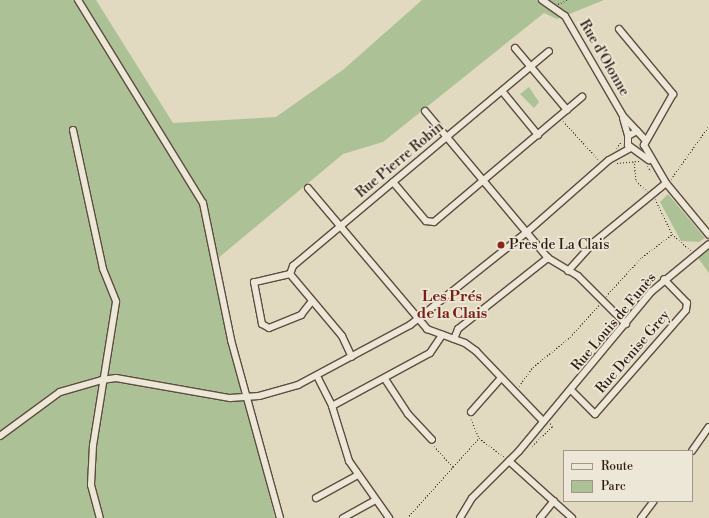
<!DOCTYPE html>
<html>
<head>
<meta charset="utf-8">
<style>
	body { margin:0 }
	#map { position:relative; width:709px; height:518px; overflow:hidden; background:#e1dac0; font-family:"Libre Bodoni",serif }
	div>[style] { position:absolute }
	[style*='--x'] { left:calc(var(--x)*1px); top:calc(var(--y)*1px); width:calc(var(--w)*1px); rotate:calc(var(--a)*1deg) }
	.green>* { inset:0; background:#adc197 }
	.path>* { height:1px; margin-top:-0.5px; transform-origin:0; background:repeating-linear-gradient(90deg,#321d14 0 1px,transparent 0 3px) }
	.roads { filter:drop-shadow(1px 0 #5e4c3f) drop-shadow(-1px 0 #5e4c3f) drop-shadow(0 1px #5e4c3f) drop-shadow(0 -1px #5e4c3f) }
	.minor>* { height:6px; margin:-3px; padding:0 3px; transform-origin:3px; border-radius:3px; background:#ece7d6 }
	.dots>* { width:11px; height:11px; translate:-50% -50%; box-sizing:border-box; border:2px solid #ece7d6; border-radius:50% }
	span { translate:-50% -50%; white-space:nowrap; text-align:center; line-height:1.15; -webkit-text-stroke:3.5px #ece7d6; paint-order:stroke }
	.street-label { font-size:14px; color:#321d14 }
	.poi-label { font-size:14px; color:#321d14 }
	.left { translate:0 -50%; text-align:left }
	.neighbourhood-label { font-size:15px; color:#7a1f14; font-weight:700 }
	.legend { position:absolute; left:563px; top:450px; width:130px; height:52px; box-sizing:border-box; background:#ece7d6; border:1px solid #a29688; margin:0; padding:5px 7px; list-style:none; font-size:12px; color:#321d14 }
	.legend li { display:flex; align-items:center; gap:8px; height:20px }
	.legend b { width:20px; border:1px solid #a29688 }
</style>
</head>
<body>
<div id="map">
	<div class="green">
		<div style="clip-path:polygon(0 0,96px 0,173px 123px,276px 117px,344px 69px,422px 0,604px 0,557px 19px,544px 13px,383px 142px,343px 154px,211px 264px,275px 518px,0 518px)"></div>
		<div style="clip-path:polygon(529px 87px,539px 102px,534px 108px,520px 94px)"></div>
		<div style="clip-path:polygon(668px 194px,705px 238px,699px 242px,681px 241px,660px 202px)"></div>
		<div style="clip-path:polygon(709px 250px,709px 273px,698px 258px)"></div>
	</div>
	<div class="path">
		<div style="--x:558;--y:4;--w:10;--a:-24"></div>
		<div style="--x:563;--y:121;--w:53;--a:47.3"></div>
		<div style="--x:616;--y:148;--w:9;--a:-49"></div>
		<div style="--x:634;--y:161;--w:20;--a:84"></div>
		<div style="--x:636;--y:181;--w:15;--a:42"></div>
		<div style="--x:617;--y:163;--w:22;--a:-5"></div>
		<div style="--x:647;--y:166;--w:6;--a:51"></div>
		<div style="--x:671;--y:179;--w:65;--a:-54.4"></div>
		<div style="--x:655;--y:199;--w:39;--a:64"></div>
		<div style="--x:672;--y:234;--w:25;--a:42"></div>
		<div style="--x:606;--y:296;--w:53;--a:-47.3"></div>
		<div style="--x:642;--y:257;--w:38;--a:-37"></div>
		<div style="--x:519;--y:386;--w:24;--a:-54"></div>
		<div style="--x:533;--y:367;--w:48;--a:-39"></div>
		<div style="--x:570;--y:337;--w:43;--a:-47.8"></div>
		<div style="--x:471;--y:419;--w:21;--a:67"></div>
		<div style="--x:479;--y:438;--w:31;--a:37"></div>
		<div style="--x:434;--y:446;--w:28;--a:48"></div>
		<div style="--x:532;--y:446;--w:29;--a:-44"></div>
		<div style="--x:553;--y:426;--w:4;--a:-135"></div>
		<div style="--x:407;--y:518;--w:108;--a:-48"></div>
	</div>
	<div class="roads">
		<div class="minor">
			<div style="--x:78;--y:0;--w:238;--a:58.4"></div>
			<div style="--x:203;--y:203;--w:140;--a:78.4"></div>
			<div style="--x:231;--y:340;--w:185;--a:74.6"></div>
			<div style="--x:542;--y:0;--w:28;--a:35"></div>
			<div style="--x:565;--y:16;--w:116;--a:59.9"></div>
			<div style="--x:623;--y:116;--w:33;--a:47"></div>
			<div style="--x:619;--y:29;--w:85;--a:50.3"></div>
			<div style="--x:673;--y:94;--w:59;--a:119.6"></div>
			<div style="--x:644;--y:145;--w:44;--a:59.9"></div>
			<div style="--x:666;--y:183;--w:67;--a:50.4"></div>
			<div style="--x:515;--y:48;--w:81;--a:50"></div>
			<div style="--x:502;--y:91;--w:57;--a:50.7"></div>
			<div style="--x:425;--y:111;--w:192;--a:50.1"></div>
			<div style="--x:548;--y:258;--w:35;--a:31"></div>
			<div style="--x:578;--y:276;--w:68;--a:45"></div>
			<div style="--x:623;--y:118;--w:19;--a:74"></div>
			<div style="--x:73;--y:130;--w:142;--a:77.8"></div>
			<div style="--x:103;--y:269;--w:35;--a:68"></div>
			<div style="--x:116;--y:302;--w:145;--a:99.1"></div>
			<div style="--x:93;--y:445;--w:40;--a:92.9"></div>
			<div style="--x:91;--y:485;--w:34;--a:75"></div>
			<div style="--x:637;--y:131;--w:10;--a:151"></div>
			<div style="--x:628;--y:136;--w:9;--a:90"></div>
			<div style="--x:628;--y:145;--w:26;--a:36"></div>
			<div style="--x:393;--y:182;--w:51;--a:49.8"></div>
			<div style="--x:426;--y:221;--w:8;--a:7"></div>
			<div style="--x:434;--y:222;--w:194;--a:-40.2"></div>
			<div style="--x:308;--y:188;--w:185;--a:49.8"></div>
			<div style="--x:427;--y:329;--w:40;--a:20.2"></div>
			<div style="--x:465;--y:343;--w:14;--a:36"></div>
			<div style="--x:476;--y:351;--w:95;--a:46.3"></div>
			<div style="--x:568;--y:271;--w:39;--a:-48"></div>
			<div style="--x:594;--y:242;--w:93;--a:-39.3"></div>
			<div style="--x:290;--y:274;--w:9;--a:-69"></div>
			<div style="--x:293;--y:266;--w:334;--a:-40"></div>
			<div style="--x:290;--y:274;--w:37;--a:167"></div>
			<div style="--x:254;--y:282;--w:43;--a:79.2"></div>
			<div style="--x:262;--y:324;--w:8;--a:30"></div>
			<div style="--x:269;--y:328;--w:35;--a:-22"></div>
			<div style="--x:301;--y:315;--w:18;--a:-52"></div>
			<div style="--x:290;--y:274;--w:81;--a:50"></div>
			<div style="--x:342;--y:336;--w:23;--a:65"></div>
			<div style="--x:454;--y:339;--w:11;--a:-68"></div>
			<div style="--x:458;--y:329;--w:115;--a:-38.3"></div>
			<div style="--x:317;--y:376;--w:34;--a:63"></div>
			<div style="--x:332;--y:406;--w:58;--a:72.8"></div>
			<div style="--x:349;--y:461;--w:70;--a:54.9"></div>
			<div style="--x:385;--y:379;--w:42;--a:56.7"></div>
			<div style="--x:408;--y:414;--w:35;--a:47"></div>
			<div style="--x:571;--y:390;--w:34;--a:45"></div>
			<div style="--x:595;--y:414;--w:138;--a:-48.8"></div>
			<div style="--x:686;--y:310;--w:7;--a:-82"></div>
			<div style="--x:687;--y:303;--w:33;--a:-134"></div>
			<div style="--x:332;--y:406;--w:111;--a:-28.4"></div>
			<div style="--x:430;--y:353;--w:22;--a:-56"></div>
			<div style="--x:471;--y:412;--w:45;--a:-48.6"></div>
			<div style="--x:0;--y:436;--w:74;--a:-36.3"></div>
			<div style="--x:60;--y:392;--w:44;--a:-15.9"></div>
			<div style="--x:102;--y:380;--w:14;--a:-8"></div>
			<div style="--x:116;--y:378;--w:116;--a:10"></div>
			<div style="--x:230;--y:398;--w:29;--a:-4"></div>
			<div style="--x:259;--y:396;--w:41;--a:-15.8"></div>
			<div style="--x:298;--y:385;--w:127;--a:-28.2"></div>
			<div style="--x:410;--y:325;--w:149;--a:-38.5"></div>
			<div style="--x:527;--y:232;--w:109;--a:-41.3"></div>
			<div style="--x:609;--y:160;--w:25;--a:-29"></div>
			<div style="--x:692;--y:451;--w:29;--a:-55"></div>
			<div style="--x:509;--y:461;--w:85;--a:42.1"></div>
			<div style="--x:316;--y:498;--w:48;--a:-28.7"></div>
			<div style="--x:343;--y:518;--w:37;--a:-29"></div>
			<div style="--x:460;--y:518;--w:23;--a:-59"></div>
			<div style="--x:472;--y:498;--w:66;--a:-45"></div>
			<div style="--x:519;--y:451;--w:207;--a:-50.3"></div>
			<div style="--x:651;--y:292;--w:75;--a:-39.6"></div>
			<div style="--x:540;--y:518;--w:22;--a:-51"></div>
			<div style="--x:641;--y:518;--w:21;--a:-53"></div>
		</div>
	</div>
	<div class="dots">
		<div style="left:501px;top:245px;background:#8f2418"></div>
	</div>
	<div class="street-label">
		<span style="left:604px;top:58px;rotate:60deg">Rue d'Olonne</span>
		<span style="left:400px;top:160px;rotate:-40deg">Rue Pierre Robin</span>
		<span style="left:614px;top:322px;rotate:-50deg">Rue Louis de Funès</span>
		<span style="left:633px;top:352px;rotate:-49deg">Rue Denise Grey</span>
	</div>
	<div class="poi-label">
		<span class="left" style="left:509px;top:245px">Pres de La Clais</span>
	</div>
	<div class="neighbourhood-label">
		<span style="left:452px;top:305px">Les Prés<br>de la Clais</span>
	</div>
	<ul class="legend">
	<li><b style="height:5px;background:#ece7d6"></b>Route</li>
	<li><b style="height:11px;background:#adc197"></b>Parc</li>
	</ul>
</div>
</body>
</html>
